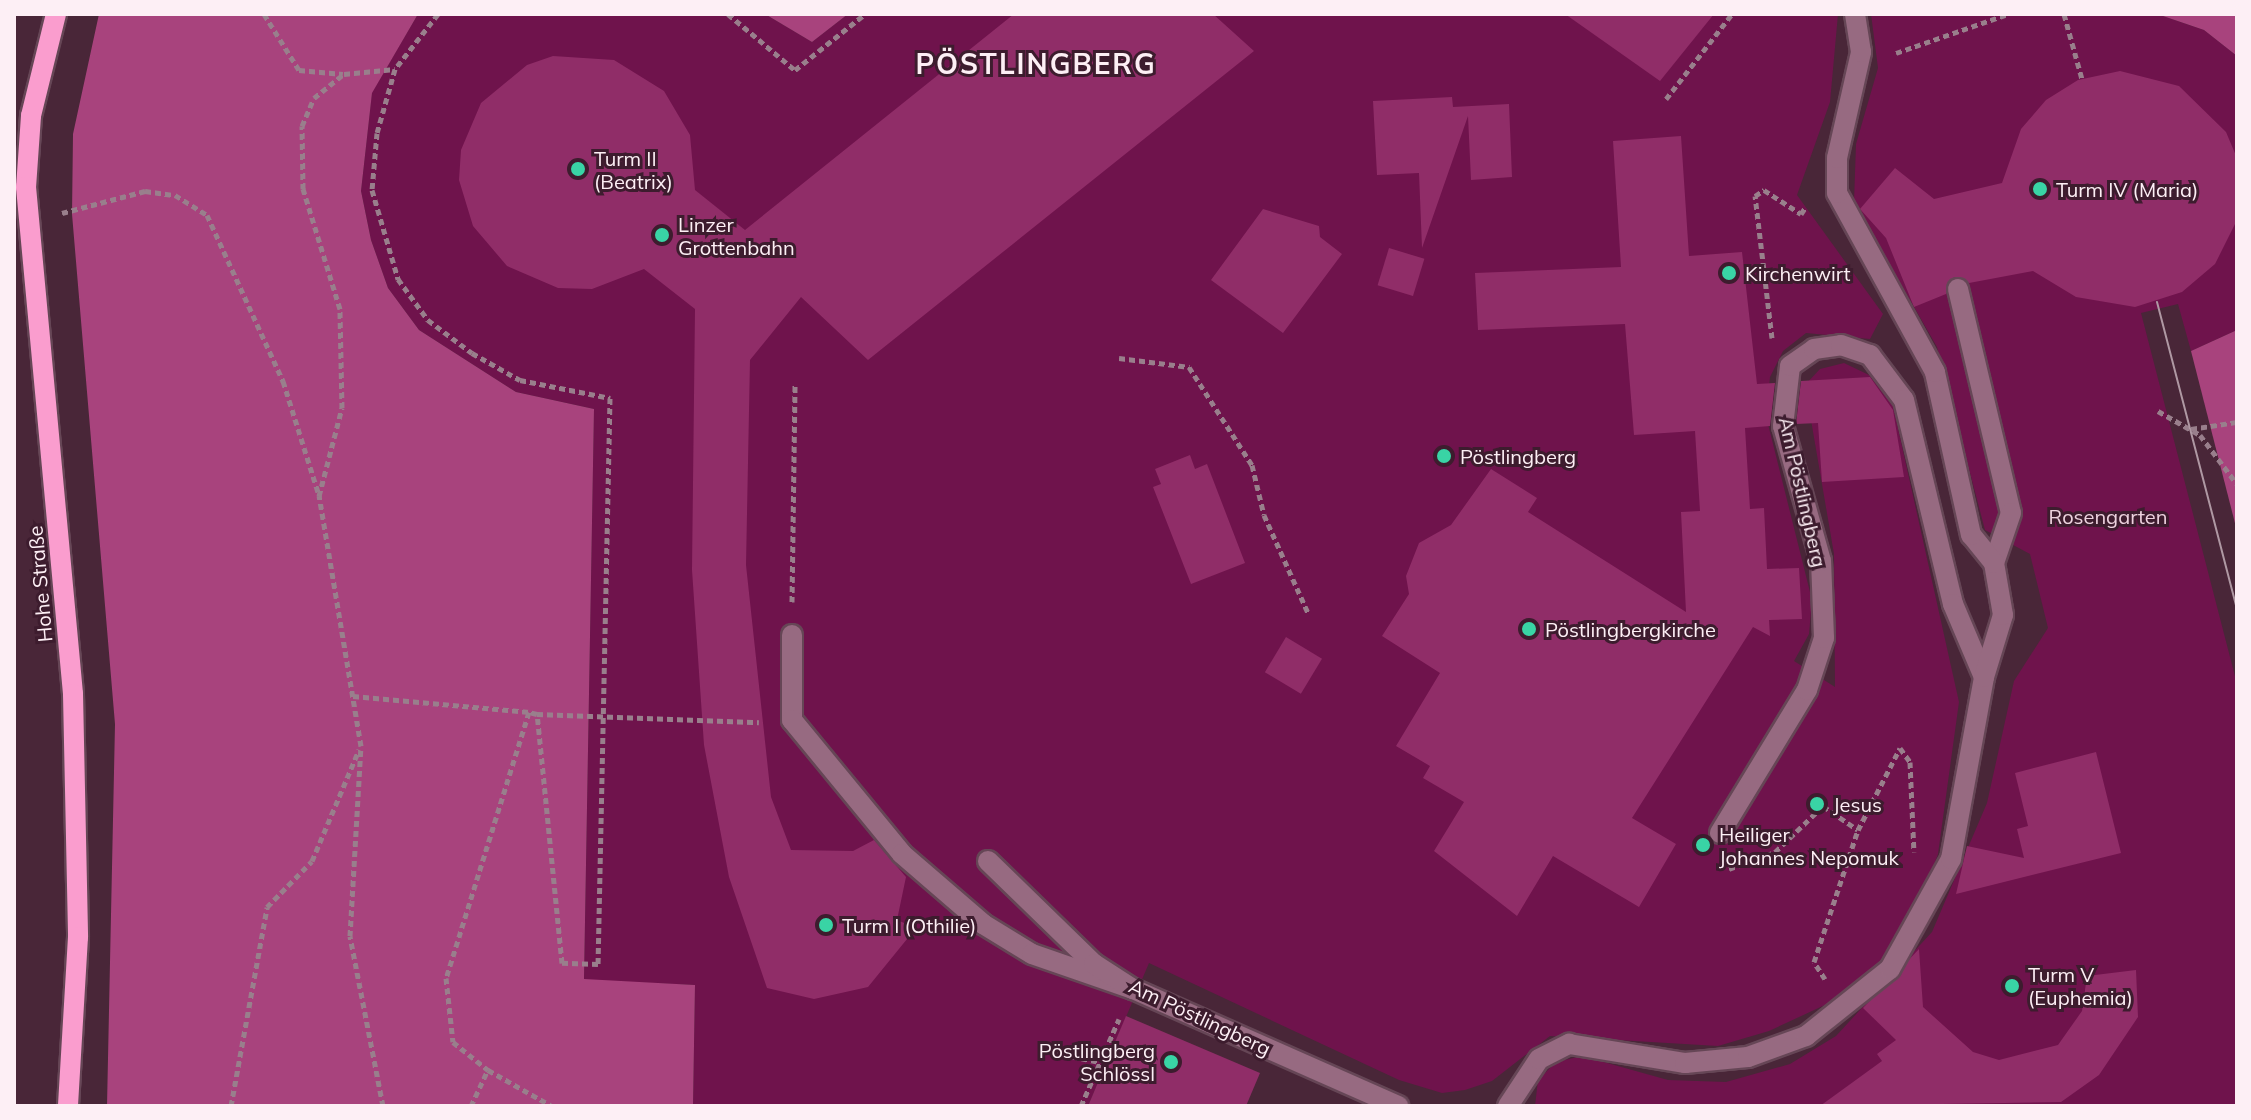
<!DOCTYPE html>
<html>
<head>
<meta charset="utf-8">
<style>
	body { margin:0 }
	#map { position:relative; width:2251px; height:1120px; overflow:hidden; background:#492638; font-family:Mulish,sans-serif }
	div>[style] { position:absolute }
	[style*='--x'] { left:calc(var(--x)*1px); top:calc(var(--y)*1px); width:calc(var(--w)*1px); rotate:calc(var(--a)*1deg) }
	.green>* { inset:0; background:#6f134c }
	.forest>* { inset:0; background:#a8437d }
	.building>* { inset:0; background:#902d68; transform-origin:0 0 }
	.path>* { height:5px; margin-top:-2.5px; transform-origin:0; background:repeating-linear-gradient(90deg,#997f8c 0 6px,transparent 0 10px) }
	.roads { filter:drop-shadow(2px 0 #664656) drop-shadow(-2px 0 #664656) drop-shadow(0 2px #664656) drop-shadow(0 -2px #664656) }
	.minor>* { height:20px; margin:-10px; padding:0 10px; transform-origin:10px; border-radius:10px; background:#976a81 }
	.major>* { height:20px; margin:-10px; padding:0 10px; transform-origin:10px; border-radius:10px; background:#fa9dce }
	.tram>* { height:2px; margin:-1px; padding:0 1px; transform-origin:1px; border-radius:1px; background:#af98a3 }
	.dots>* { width:22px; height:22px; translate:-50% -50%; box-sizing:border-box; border:4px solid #3d1c2e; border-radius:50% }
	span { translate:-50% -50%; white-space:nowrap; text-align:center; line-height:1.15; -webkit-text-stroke:6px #3d1c2e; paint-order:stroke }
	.poi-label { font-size:20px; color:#fdeff5 }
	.left { translate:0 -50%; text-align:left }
	.right { translate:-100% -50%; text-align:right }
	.street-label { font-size:20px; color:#fdeff5 }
	.park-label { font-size:20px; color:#eed2df }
	.district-label { font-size:28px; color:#fdeff5; font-weight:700; letter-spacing:2px }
	.frame { position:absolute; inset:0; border:16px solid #fdeff5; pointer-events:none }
</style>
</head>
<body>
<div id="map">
	<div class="green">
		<div style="clip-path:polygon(418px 14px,765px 14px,812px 42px,848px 14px,1838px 14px,1830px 102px,1797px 195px,1883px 314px,1870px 339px,1806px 333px,1783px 351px,1770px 377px,1766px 416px,1812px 600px,1809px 634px,1794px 661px,1835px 687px,1834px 554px,1805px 385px,1820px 369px,1844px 363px,1869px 375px,1893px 406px,1959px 702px,1938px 854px,1914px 917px,1879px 966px,1827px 1004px,1769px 1031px,1718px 1046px,1550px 1036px,1492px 1081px,1465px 1090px,1442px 1093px,1399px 1080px,1149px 963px,1088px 1106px,693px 1106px,695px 985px,584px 980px,594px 409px,516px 392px,419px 330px,388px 288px,371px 240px,361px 191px,372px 92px)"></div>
		<div style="clip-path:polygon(1871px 14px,2163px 16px,2204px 30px,2237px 56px,2237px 330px,2191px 351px,2178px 304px,2141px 313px,2237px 684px,2237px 1106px,1535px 1106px,1538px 1080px,1556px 1062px,1582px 1056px,1668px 1080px,1726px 1082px,1790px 1064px,1836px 1036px,1932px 932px,1987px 803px,2014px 681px,2048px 628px,2030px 554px,1985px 530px,1937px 347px,1854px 202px,1856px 144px,1878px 68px)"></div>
	</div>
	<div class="forest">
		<div style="clip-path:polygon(99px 14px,418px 14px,372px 93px,361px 191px,371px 240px,388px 288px,419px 330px,516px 392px,594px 409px,584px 979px,695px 985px,693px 1106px,107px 1106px,115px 724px,72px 214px,73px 134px)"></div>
		<div style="clip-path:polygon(765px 14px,848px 14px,812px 42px)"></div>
		<div style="clip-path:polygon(2112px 14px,2237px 14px,2237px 56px,2204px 30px,2163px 16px)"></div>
		<div style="clip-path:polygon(2237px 330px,2237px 531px,2191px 351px)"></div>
	</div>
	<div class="building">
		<div style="clip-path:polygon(1014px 14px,1213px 14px,1254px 51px,868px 360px,801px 297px,750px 360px,746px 565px,771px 797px,791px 850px,853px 851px,874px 840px,906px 877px,897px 920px,916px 928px,868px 987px,814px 999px,767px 988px,729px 877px,704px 745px,692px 570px,695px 309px,644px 269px,592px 289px,558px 288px,507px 266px,473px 226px,459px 180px,461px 150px,481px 103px,527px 65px,553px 56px,614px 60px,664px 91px,690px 135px,695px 190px,745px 230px)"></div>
		<div style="clip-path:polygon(1565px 14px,1714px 14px,1660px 81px)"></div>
		<div style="clip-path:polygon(2120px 71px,2179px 86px,2226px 132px,2237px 158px,2237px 220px,2215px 264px,2182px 292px,2135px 307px,2076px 297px,2033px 271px,1969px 283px,1954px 277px,1946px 294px,1914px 307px,1886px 238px,1860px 209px,1895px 168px,1934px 199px,2002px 183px,2021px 129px,2046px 100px,2078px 80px)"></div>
		<div style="clip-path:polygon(1452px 97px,1453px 107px,1509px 104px,1512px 177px,1471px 180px,1468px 116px,1422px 248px,1419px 173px,1377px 175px,1373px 101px)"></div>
		<div style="clip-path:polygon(1681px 136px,1689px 256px,1742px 252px,1757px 384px,1775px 383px,1770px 426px,1745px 428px,1750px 509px,1764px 508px,1767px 569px,1799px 568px,1802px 619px,1769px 620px,1770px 636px,1753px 627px,1632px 818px,1676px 844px,1639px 907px,1553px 856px,1517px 916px,1434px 851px,1464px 802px,1423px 778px,1430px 766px,1396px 746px,1440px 673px,1382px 636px,1409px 594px,1406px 576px,1419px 543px,1451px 525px,1491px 469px,1537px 498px,1528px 512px,1686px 612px,1681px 512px,1700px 511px,1695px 431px,1634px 435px,1625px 324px,1478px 330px,1475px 273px,1621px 267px,1613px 141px)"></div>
		<div style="clip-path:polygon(1263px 209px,1319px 226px,1320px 237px,1342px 254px,1283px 333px,1211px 280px)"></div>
		<div style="left:1389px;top:248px;width:37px;height:39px;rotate:17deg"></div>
		<div style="clip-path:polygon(1870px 377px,1893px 410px,1904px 477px,1822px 482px,1818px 423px,1796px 424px,1801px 381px)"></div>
		<div style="clip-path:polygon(1190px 455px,1195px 469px,1207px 464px,1245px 563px,1191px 584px,1153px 487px,1161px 484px,1155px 469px)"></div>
		<div style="left:1286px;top:637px;width:42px;height:41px;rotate:31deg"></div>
		<div style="clip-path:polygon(2096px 752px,2121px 853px,1956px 894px,1967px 846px,2024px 858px,2017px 829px,2028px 826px,2015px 773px)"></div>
		<div style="clip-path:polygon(1919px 949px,1923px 1007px,1973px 1052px,1999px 1060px,2058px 1045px,2082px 1011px,2087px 976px,2136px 970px,2138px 1017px,2099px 1075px,2061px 1102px,1820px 1106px,1882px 1061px,1877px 1054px,1896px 1040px,1863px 1008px)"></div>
		<div style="clip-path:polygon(1126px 1016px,1260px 1073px,1246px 1106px,1088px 1106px)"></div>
	</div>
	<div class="path">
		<div style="--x:264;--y:14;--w:66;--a:58"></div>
		<div style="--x:299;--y:70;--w:44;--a:5.2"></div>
		<div style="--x:438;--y:14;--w:70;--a:128"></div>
		<div style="--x:395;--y:69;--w:66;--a:105.7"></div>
		<div style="--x:377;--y:133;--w:57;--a:95"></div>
		<div style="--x:372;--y:190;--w:93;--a:73.7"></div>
		<div style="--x:398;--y:279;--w:51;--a:53.8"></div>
		<div style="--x:428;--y:320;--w:55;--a:36.9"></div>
		<div style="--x:472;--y:353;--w:55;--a:29.4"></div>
		<div style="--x:520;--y:380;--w:92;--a:11.3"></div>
		<div style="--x:610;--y:398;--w:566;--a:91.21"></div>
		<div style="--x:598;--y:964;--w:36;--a:-178"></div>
		<div style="--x:562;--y:963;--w:250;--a:-95.7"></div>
		<div style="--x:537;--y:714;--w:8;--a:-166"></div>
		<div style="--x:529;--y:712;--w:279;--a:107.3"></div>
		<div style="--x:446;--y:978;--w:64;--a:83.8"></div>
		<div style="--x:453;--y:1042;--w:45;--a:38.7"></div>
		<div style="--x:728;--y:14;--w:87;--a:39.9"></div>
		<div style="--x:795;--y:70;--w:90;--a:-38.7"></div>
		<div style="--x:2064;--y:14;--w:67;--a:74.5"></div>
		<div style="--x:1896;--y:53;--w:119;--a:-19.2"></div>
		<div style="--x:1666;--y:99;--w:108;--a:-52.2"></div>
		<div style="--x:62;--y:213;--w:86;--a:-14.8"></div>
		<div style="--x:145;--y:191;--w:30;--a:8"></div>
		<div style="--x:175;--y:195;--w:38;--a:32"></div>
		<div style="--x:207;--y:215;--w:183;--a:65.4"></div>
		<div style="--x:283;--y:381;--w:120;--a:72.5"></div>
		<div style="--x:1772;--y:338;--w:143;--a:-96.8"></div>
		<div style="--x:1755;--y:196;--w:11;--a:-34"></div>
		<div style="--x:1764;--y:190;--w:44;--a:33"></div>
		<div style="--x:1801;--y:214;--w:7;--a:-56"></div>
		<div style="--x:1119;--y:358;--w:71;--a:7.3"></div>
		<div style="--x:1189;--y:367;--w:117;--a:57.3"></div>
		<div style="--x:1252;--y:465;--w:51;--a:76.5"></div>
		<div style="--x:1264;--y:515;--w:107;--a:65.8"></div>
		<div style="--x:2158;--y:411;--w:48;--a:29.7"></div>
		<div style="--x:2200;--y:435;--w:61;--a:52.9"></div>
		<div style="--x:2191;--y:429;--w:47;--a:-8.7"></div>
		<div style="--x:792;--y:602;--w:219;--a:-89.2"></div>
		<div style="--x:353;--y:696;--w:177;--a:5.2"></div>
		<div style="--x:537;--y:714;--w:222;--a:2.1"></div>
		<div style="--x:1729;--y:869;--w:49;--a:-20.3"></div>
		<div style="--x:1775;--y:852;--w:66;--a:-43.8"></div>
		<div style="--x:1823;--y:806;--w:42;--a:34.4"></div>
		<div style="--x:1825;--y:979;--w:20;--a:-123"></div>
		<div style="--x:1814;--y:962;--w:139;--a:-71.6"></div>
		<div style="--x:1858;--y:830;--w:92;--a:-62.9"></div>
		<div style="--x:1900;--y:748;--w:17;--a:54"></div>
		<div style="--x:1910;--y:762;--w:90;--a:87.5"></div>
		<div style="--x:1042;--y:1050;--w:59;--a:11.7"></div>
		<div style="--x:231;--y:1106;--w:202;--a:-79.7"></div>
		<div style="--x:267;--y:907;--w:64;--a:-45.6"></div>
		<div style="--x:312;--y:861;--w:121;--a:-67.1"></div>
		<div style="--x:383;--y:1106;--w:173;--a:-101"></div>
		<div style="--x:350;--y:936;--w:190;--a:-86.7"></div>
		<div style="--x:361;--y:746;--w:254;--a:-99.5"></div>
		<div style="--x:319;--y:496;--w:91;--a:-75.4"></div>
		<div style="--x:342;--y:408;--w:99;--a:-91.2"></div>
		<div style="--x:340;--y:309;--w:126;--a:-107.1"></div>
		<div style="--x:303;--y:189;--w:63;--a:-90.9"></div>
		<div style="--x:302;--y:126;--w:30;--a:-67"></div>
		<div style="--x:314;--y:98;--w:38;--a:-39"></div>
		<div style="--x:344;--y:74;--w:51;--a:-5.6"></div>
		<div style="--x:471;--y:1106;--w:40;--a:-65"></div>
		<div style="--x:488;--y:1070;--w:73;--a:29.4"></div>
		<div style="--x:1081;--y:1106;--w:95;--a:-66.4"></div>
	</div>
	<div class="roads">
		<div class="minor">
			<div style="--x:1958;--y:289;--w:230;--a:76.7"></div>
			<div style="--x:2011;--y:513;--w:53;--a:108.8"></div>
			<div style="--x:792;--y:635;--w:85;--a:90"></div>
			<div style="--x:792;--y:720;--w:173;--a:50.6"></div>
			<div style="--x:902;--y:854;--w:107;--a:40.8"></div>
			<div style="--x:983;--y:924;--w:57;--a:31.5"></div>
			<div style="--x:1032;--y:954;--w:107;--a:19.1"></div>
			<div style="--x:1720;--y:833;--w:167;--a:-58.7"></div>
			<div style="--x:1807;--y:690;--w:55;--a:-71.9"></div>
			<div style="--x:1824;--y:638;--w:77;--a:-92.2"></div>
			<div style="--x:1821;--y:561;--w:140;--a:-105.7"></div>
			<div style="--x:1783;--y:426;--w:60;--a:-83.3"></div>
			<div style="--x:1790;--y:366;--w:29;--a:-35"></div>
			<div style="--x:1814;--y:349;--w:27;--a:-8"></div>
			<div style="--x:1841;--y:345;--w:31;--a:19"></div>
			<div style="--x:1870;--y:355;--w:56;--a:52.9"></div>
			<div style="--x:1904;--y:400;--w:210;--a:76.5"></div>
			<div style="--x:1953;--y:604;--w:79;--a:67"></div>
			<div style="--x:988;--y:861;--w:148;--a:44.2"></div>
			<div style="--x:1094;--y:964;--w:46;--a:32.7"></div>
			<div style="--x:1133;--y:989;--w:290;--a:23.8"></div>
			<div style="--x:1508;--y:1106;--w:56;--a:-56.6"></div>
			<div style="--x:1539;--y:1059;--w:34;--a:-27"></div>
			<div style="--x:1569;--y:1044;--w:118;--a:9.3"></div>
			<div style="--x:1685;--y:1063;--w:63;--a:-5.4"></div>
			<div style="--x:1748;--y:1057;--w:62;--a:-19.9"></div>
			<div style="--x:1806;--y:1036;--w:107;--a:-38.6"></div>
			<div style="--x:1890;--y:969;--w:126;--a:-61"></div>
			<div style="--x:1951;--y:859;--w:185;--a:-79.7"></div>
			<div style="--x:1984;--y:677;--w:65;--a:-73"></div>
			<div style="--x:2003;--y:615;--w:53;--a:-99.8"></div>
			<div style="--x:1994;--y:563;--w:36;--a:-129"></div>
			<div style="--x:1971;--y:535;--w:167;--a:-102.5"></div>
			<div style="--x:1935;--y:372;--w:204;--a:-118.7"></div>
			<div style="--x:1837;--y:193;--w:35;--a:-90"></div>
			<div style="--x:1837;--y:158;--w:109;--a:-77.2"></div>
			<div style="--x:1861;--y:52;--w:38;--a:-99"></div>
		</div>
		<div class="major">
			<div style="--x:56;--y:14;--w:105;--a:103.8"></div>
			<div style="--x:31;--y:116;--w:71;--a:94"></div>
			<div style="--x:26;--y:187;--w:509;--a:84.7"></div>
			<div style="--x:73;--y:694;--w:243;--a:88.8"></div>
			<div style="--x:78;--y:937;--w:169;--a:93.4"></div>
		</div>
	</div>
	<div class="tram">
		<div style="--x:2157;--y:302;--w:317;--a:75.4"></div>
	</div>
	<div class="dots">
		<div style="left:578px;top:169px;background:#39d4a5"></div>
		<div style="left:2040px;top:189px;background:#39d4a5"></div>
		<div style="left:662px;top:235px;background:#39d4a5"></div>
		<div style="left:1729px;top:273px;background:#39d4a5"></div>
		<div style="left:1444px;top:456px;background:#39d4a5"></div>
		<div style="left:1529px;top:629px;background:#39d4a5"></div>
		<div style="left:1817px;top:804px;background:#39d4a5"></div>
		<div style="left:1703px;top:845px;background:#39d4a5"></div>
		<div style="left:826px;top:925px;background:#39d4a5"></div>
		<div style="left:2012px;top:986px;background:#39d4a5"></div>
		<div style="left:1171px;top:1062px;background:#39d4a5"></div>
	</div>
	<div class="poi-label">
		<span class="left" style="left:594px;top:170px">Turm II<br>(Beatrix)</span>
		<span class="left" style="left:2056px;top:189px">Turm IV (Maria)</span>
		<span class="left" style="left:678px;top:236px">Linzer<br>Grottenbahn</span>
		<span class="left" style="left:1745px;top:273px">Kirchenwirt</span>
		<span class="left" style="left:1460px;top:456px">Pöstlingberg</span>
		<span class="left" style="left:1545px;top:629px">Pöstlingbergkirche</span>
		<span class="left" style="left:1833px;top:804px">Jesus</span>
		<span class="left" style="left:1719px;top:846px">Heiliger<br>Johannes Nepomuk</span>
		<span class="left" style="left:842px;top:925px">Turm I (Othilie)</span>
		<span class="left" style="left:2028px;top:986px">Turm V<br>(Euphemia)</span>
		<span class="right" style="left:1155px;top:1062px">Pöstlingberg<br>Schlössl</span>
	</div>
	<div class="street-label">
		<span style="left:1803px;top:492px;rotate:77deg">Am Pöstlingberg</span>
		<span style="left:40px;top:584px;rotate:-95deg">Hohe Straße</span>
		<span style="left:1200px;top:1017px;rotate:25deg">Am Pöstlingberg</span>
	</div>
	<div class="park-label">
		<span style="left:2108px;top:516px">Rosengarten</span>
	</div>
	<div class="district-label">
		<span style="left:1036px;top:64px">PÖSTLINGBERG</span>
	</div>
	<div class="frame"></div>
</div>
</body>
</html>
